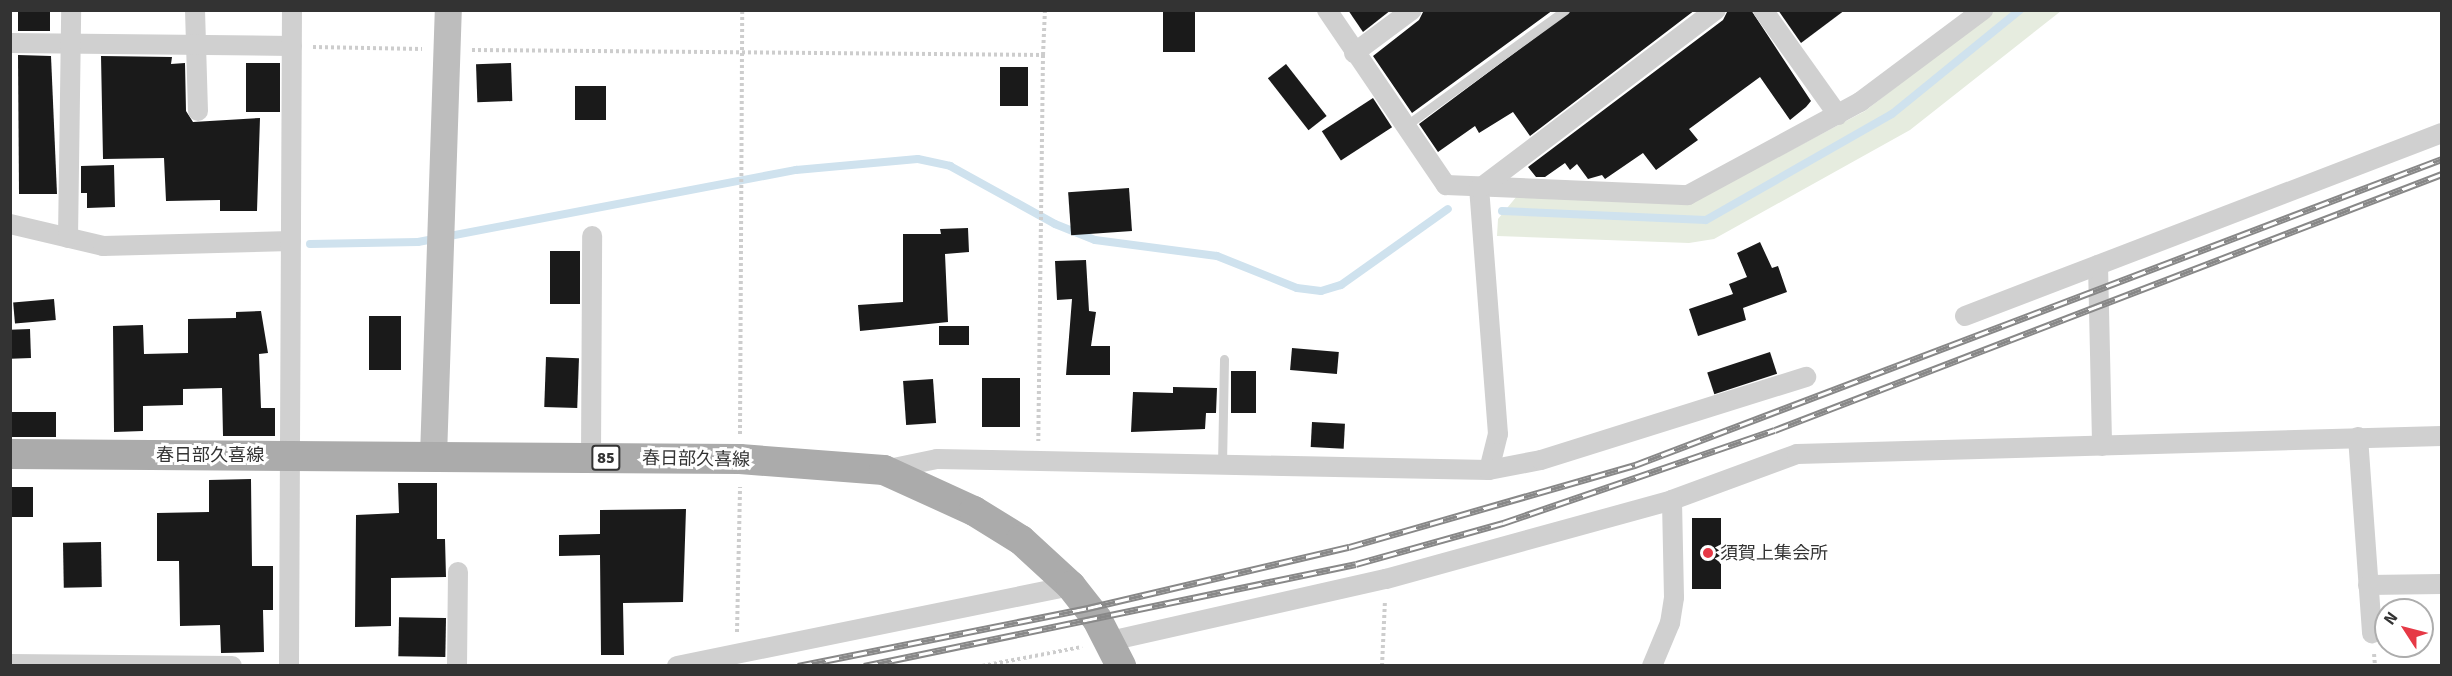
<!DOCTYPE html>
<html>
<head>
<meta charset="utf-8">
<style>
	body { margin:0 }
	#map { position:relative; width:2452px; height:676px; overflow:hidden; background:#fff; font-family:Signika,"Noto Sans JP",sans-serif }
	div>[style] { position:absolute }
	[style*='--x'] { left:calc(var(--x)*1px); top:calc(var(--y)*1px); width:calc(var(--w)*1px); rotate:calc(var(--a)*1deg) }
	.green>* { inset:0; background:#e6ecdf }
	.stream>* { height:8px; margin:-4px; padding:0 4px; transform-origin:4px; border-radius:4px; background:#cfe2ee }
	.building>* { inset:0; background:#1a1a1a; transform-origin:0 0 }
	.path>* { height:4px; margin-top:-2px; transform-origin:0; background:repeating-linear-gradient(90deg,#cdcdcd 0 3px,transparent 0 6px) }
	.lane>* { height:9px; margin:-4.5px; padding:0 4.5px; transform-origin:4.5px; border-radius:4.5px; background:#d0d0d0 }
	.street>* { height:20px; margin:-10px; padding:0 10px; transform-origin:10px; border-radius:10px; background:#d0d0d0 }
	.secondary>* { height:27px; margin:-13.5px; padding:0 13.5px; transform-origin:13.5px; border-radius:13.5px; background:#bdbdbd }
	.primary>* { height:30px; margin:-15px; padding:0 15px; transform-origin:15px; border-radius:15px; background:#ababab }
	.rail>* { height:7px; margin-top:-3.5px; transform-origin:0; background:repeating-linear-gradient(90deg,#fff 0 14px,#888 0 28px); box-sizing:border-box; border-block:2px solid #888 }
	.dots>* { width:16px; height:16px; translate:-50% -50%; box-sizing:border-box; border:3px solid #fff; border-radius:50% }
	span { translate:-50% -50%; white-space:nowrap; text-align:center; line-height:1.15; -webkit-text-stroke:6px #fff; paint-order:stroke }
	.shield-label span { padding:2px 4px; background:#fff; border:2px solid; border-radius:4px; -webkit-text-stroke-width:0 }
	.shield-label { font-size:16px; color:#333; font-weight:700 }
	.street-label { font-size:18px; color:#333 }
	.poi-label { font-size:18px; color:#333 }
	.left { translate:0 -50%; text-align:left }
	.frame { position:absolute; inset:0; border:12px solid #333; pointer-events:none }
	.north { position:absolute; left:2374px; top:598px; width:60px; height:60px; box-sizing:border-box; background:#fff; border:2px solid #adadad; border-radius:50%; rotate:306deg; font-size:16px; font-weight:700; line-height:24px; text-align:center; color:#333 }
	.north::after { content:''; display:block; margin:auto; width:21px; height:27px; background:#e63946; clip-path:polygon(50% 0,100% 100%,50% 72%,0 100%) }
</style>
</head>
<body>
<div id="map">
	<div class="green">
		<div style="clip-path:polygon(1993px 11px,2061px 11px,1910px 130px,1714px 239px,1689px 243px,1497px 236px,1498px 219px,1517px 196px,1691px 203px,1865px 111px)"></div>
	</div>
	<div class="stream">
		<div style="--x:1502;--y:211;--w:204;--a:2.5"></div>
		<div style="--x:1706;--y:220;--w:214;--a:-29.7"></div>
		<div style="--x:1892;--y:114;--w:165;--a:-39.1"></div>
		<div style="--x:310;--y:244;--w:108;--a:-1.1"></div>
		<div style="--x:418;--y:242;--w:385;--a:-10.8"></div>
		<div style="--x:796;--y:170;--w:122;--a:-5.2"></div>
		<div style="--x:918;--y:159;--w:33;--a:12"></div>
		<div style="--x:950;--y:166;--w:120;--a:28.9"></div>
		<div style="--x:1055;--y:224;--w:43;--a:21.8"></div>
		<div style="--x:1095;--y:240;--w:123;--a:7.5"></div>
		<div style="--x:1217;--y:256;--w:86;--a:21.8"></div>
		<div style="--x:1297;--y:288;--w:24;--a:7"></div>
		<div style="--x:1321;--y:291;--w:21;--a:-17"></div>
		<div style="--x:1341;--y:285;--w:131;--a:-35.4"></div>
	</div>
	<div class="building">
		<div style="left:18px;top:10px;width:32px;height:21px"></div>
		<div style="left:1163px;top:10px;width:32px;height:42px"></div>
		<div style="clip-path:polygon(1348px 10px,1391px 10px,1363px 32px)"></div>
		<div style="clip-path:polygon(1424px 10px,1553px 10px,1412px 113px,1373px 56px,1419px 20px)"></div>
		<div style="clip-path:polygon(1572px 10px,1695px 10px,1530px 136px,1513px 112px,1479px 133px,1475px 126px,1438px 152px,1419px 124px)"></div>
		<div style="clip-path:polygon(1728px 10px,1751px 10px,1811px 101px,1806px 107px,1790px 120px,1760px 77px,1689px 129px,1698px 140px,1656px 170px,1643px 153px,1605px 179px,1602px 175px,1588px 179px,1577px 164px,1570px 170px,1565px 163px,1545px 177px,1536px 177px,1528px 167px,1723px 20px)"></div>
		<div style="clip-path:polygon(1778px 10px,1845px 10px,1801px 43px)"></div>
		<div style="clip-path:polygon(18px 55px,51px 56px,57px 194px,19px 194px)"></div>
		<div style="clip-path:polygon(101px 56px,172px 57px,171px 64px,185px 63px,186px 111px,193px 122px,260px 118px,257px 211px,220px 211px,220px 200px,166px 201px,164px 158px,103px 159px)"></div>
		<div style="left:280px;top:63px;width:49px;height:34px;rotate:90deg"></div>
		<div style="left:511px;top:63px;width:38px;height:35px;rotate:88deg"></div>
		<div style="left:1286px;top:64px;width:66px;height:23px;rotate:52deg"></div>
		<div style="left:1000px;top:67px;width:28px;height:39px"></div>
		<div style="left:575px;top:86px;width:31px;height:34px"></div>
		<div style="left:1373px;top:98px;width:35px;height:61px;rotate:57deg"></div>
		<div style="clip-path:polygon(114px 165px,115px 207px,87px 208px,87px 193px,81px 193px,81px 166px)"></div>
		<div style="left:1129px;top:188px;width:43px;height:61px;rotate:86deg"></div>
		<div style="clip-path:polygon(968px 228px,969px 252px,945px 254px,948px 322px,860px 331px,858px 305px,903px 302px,903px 234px,941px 234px,940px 229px)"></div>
		<div style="clip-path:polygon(1760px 242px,1772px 268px,1778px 266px,1787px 292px,1743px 308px,1746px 320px,1698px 336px,1689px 309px,1733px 294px,1729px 284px,1747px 277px,1737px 253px)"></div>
		<div style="left:580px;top:251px;width:53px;height:30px;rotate:90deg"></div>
		<div style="clip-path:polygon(1086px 260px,1089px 311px,1096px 312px,1091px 346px,1110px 346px,1110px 375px,1066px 375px,1072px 299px,1057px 300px,1055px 261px)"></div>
		<div style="left:54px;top:299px;width:21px;height:41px;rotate:85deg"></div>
		<div style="clip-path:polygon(261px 311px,268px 353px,259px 354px,261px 408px,275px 408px,275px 436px,223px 436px,222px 388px,183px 389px,183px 405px,143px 406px,143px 431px,114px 432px,113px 326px,143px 325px,144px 354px,188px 353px,188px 319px,236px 318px,236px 312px)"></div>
		<div style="left:401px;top:316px;width:54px;height:32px;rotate:90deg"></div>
		<div style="left:939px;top:326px;width:30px;height:19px"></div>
		<div style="left:30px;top:329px;width:29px;height:20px;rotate:88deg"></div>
		<div style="left:1292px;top:348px;width:47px;height:22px;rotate:5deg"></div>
		<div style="left:1770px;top:352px;width:23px;height:66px;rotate:72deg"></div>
		<div style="left:546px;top:357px;width:33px;height:50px;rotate:2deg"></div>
		<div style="left:1231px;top:371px;width:25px;height:42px"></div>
		<div style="left:982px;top:378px;width:38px;height:49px"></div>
		<div style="left:933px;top:379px;width:44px;height:30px;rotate:86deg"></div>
		<div style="clip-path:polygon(1173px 387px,1217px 388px,1216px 413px,1206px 413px,1205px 429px,1131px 432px,1133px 392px,1173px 393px)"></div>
		<div style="left:10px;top:412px;width:46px;height:25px"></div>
		<div style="left:1312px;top:422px;width:33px;height:25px;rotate:3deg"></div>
		<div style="clip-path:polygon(251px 479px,252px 566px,273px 566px,273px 610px,263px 610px,264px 652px,221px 653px,220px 625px,180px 626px,179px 561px,157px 561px,157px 513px,209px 512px,209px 480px)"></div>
		<div style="clip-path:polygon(398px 483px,437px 483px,437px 539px,445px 539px,446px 577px,391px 578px,391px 626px,355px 627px,356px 515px,399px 513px)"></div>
		<div style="left:10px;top:487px;width:23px;height:30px"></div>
		<div style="clip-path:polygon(686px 509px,683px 602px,623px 603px,624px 655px,601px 655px,600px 555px,559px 556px,559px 535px,600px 534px,600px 510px)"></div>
		<div style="left:1692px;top:518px;width:29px;height:71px"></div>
		<div style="left:101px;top:542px;width:45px;height:38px;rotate:89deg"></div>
		<div style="left:446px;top:618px;width:39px;height:47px;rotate:91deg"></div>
	</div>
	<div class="path">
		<div style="--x:313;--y:47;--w:109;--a:1.1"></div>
		<div style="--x:472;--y:50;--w:571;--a:0.5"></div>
		<div style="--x:1043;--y:55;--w:386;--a:90.7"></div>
		<div style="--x:1043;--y:55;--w:45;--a:-87.5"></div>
		<div style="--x:740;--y:434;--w:424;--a:-89.7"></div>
		<div style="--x:737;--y:632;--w:145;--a:-88.8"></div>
		<div style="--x:2374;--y:654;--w:12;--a:85"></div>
		<div style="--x:982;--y:666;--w:102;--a:-10.8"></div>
		<div style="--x:1382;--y:666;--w:66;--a:-87.4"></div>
	</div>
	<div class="lane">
		<div style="--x:1404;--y:127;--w:199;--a:-36"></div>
		<div style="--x:1222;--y:464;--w:105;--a:-88.9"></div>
	</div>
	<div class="street">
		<div style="--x:195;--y:10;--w:101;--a:88.3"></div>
		<div style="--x:1327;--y:10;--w:212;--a:55.8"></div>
		<div style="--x:1446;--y:185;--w:242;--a:2.4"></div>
		<div style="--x:1688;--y:195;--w:196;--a:-28.4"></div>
		<div style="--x:1860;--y:102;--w:154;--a:-36.8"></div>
		<div style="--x:1763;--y:10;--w:129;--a:54.5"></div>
		<div style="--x:10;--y:43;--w:282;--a:0.6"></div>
		<div style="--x:1354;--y:53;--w:72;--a:-36.6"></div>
		<div style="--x:10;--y:224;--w:96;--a:13.3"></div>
		<div style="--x:103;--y:246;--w:188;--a:-1.5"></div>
		<div style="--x:68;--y:238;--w:228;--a:-89.2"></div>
		<div style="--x:2098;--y:265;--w:181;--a:88.7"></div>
		<div style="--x:1965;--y:316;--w:511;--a:-20.99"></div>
		<div style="--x:2358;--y:437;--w:197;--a:85.9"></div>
		<div style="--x:591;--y:457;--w:221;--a:-89.7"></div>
		<div style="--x:884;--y:470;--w:54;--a:-11.7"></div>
		<div style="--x:937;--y:459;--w:552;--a:1.14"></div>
		<div style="--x:1489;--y:470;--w:37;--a:-76"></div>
		<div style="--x:1498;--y:434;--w:246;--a:-94.4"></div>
		<div style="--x:1479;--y:189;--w:297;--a:-37.1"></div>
		<div style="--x:1489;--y:470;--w:53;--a:-10.9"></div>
		<div style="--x:1541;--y:460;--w:278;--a:-17.4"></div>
		<div style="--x:2368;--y:585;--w:74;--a:-0.8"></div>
		<div style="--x:1110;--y:641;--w:283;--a:-12.7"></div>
		<div style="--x:1386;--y:579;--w:297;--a:-15.4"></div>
		<div style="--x:1672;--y:500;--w:133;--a:-20.2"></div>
		<div style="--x:1797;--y:454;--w:645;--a:-1.6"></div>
		<div style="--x:10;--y:664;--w:222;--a:0.5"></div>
		<div style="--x:289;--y:666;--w:656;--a:-89.74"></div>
		<div style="--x:457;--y:666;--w:94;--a:-89.4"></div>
		<div style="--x:677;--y:666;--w:402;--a:-11.5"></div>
		<div style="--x:1652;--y:666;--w:47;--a:-67.3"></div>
		<div style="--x:1670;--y:623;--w:26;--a:-81"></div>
		<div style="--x:1674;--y:597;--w:97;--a:-91.2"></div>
	</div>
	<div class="secondary">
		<div style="--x:433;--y:456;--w:446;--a:-88.1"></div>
	</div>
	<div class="primary">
		<div style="--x:10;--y:454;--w:730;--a:0.39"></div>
		<div style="--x:740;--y:459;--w:144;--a:4.4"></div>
		<div style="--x:884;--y:470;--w:99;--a:24.5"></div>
		<div style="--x:974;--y:511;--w:55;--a:31.7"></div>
		<div style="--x:1021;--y:540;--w:68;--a:42.6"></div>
		<div style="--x:1071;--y:586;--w:42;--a:51.8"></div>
		<div style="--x:1097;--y:619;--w:53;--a:62.9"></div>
	</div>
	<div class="rail">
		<div style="--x:798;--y:666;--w:296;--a:-11.3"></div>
		<div style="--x:1088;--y:608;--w:268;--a:-13.2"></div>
		<div style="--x:1349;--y:547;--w:298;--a:-16"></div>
		<div style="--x:1635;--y:465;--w:863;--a:-20.77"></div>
		<div style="--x:864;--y:666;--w:502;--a:-11.71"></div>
		<div style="--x:1356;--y:564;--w:153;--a:-15.6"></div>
		<div style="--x:1503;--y:523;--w:287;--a:-18.9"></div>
		<div style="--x:1775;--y:430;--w:714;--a:-21"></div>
	</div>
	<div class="dots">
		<div style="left:1708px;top:553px;background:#e63946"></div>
	</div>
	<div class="shield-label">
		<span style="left:606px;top:458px">85</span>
	</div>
	<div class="street-label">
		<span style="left:210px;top:455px">春日部久喜線</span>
		<span style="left:696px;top:459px;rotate:1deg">春日部久喜線</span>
	</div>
	<div class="poi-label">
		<span class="left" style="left:1720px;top:553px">須賀上集会所</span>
	</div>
	<div class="frame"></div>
	<div class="north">N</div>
</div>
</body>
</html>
